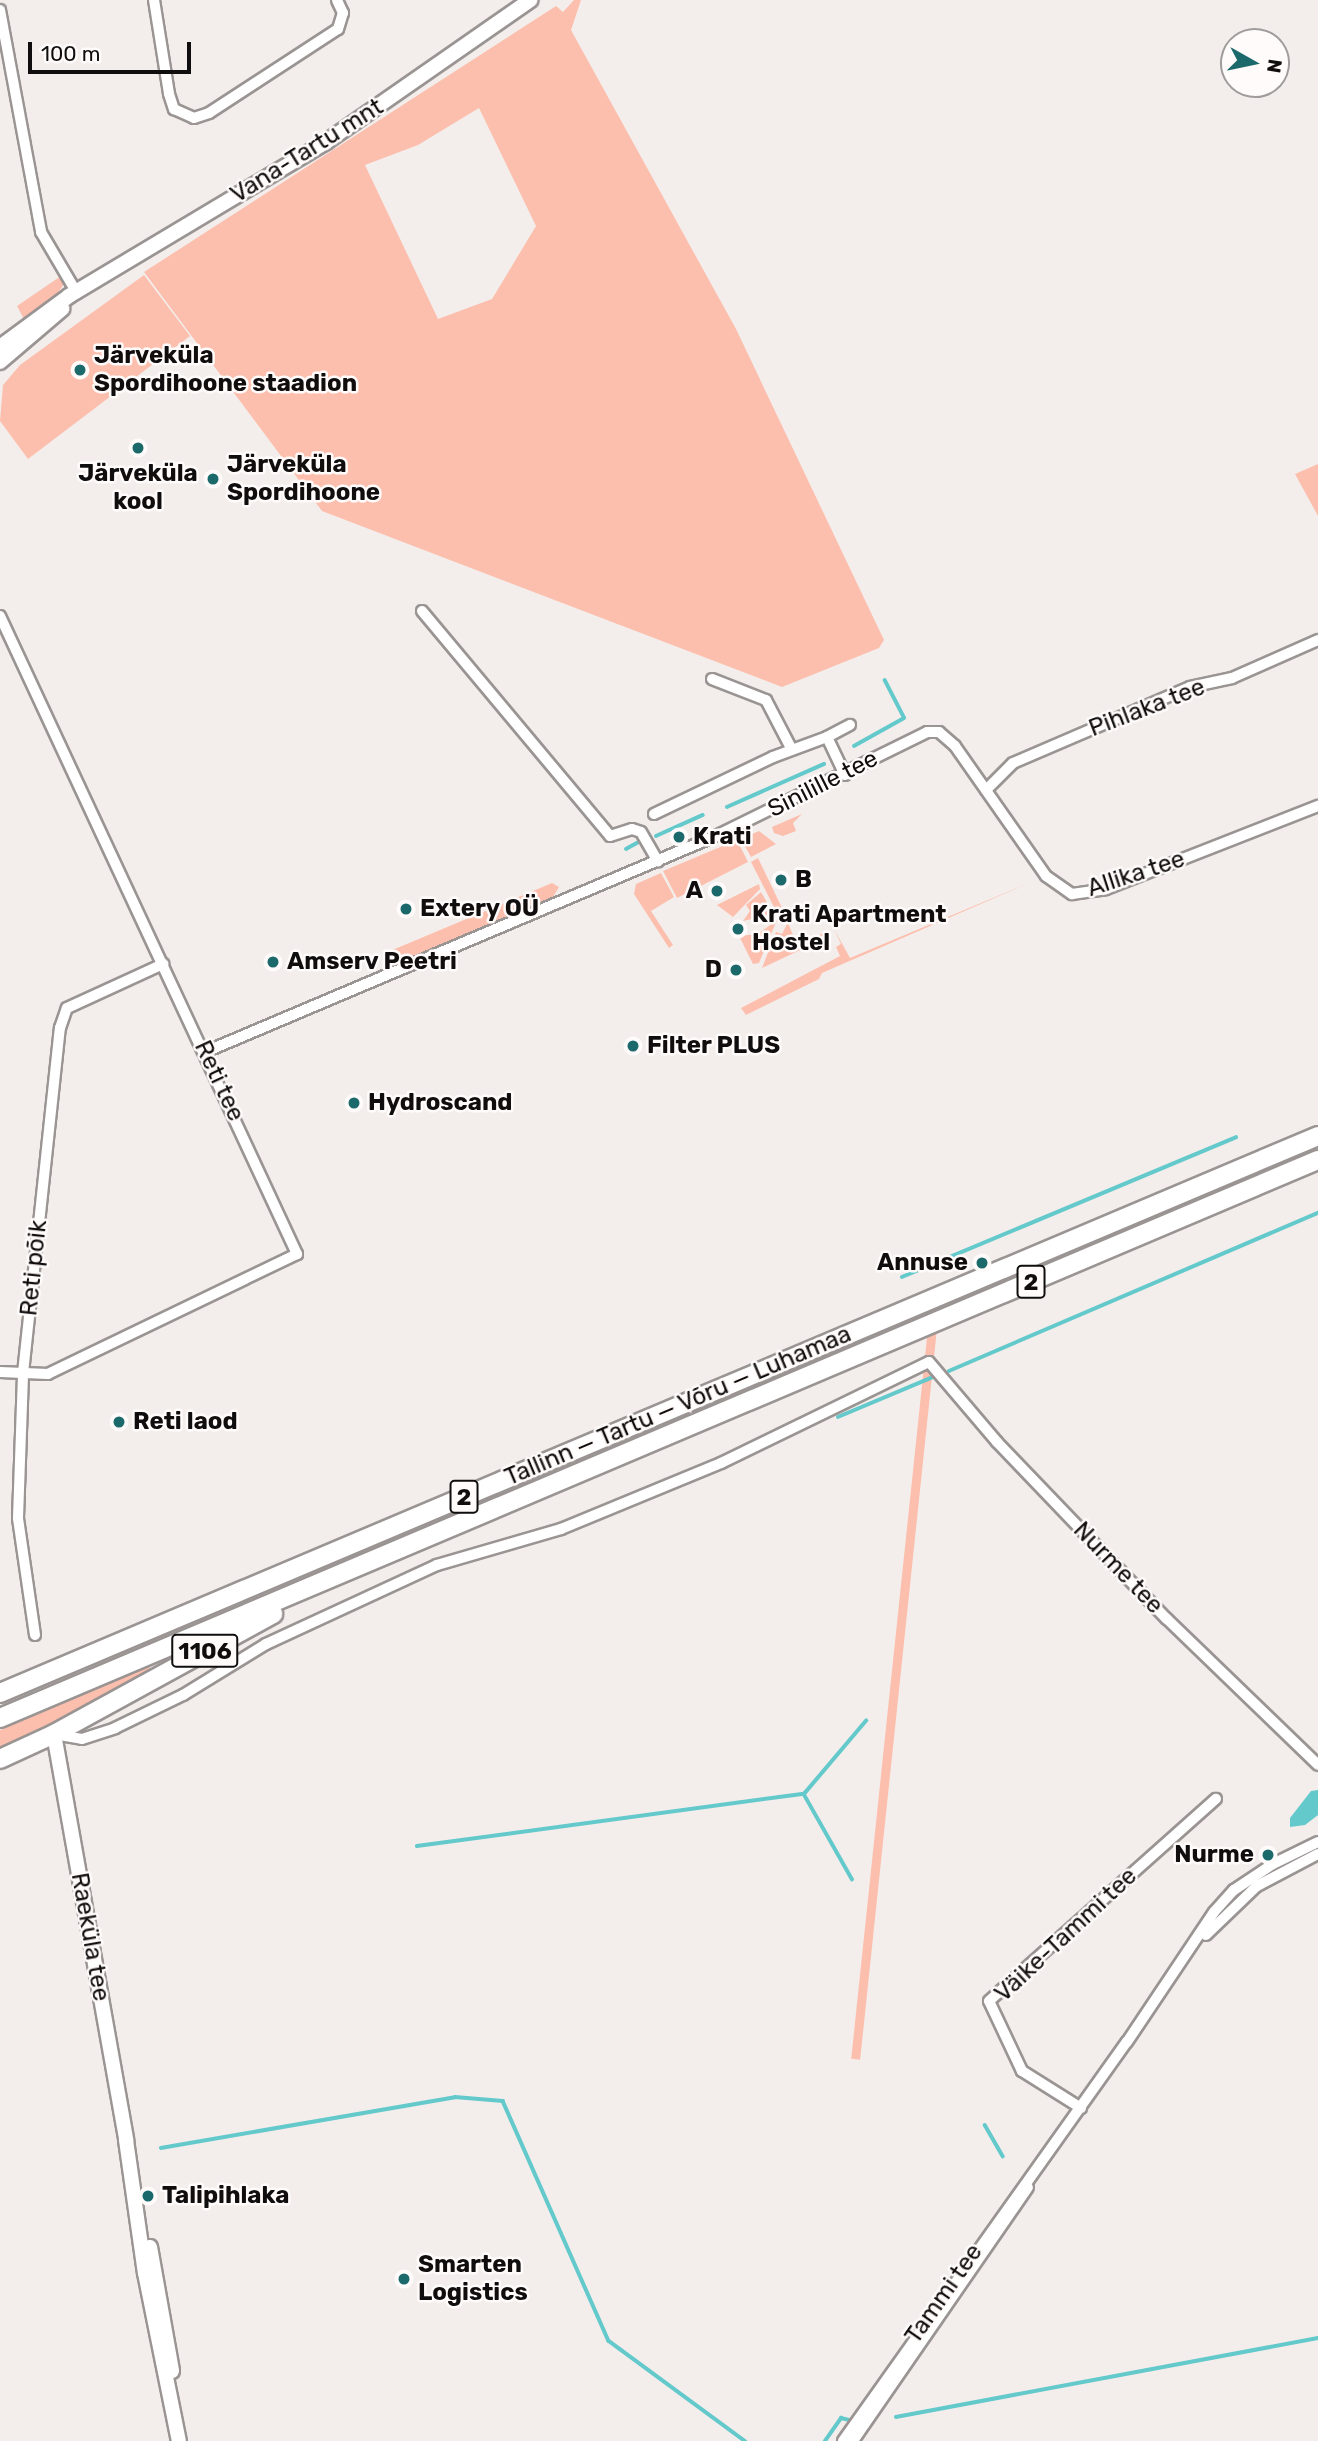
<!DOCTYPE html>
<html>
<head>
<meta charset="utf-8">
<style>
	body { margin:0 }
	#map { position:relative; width:1318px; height:2441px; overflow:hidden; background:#f3eeec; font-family:Rubik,sans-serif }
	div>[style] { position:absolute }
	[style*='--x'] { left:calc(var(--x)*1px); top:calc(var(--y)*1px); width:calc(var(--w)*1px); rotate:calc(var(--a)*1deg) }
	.green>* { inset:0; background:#fdbfad; transform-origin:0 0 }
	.water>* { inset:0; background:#63c9cb }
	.stream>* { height:3.5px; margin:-1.75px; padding:0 1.75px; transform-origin:1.75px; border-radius:1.75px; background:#63c9cb }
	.roads { filter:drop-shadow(2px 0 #9a9493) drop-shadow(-2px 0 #9a9493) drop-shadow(0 2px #9a9493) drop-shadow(0 -2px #9a9493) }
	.minor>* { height:10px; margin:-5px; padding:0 5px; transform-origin:5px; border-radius:5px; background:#fff }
	.tertiary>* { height:14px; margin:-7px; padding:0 7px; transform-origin:7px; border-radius:7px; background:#fff }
	.trunk>* { height:18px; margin:-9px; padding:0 9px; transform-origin:9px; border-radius:9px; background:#fff }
	.dots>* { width:19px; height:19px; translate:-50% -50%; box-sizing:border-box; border:4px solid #fffbfa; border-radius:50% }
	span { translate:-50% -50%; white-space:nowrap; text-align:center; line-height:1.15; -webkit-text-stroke:5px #fffbfa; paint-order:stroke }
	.shield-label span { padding:2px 5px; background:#fffbfa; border:2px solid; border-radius:5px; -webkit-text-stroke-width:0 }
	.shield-label { font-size:23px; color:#0f0d0d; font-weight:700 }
	.street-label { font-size:24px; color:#0f0d0d }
	.poi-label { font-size:24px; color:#0f0d0d; font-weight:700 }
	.left { translate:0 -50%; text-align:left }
	.right { translate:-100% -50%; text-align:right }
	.north { position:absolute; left:1220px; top:28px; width:70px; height:70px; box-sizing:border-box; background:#fffbfa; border:2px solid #9f9c9b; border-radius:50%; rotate:99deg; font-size:19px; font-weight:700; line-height:28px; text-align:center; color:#0f0d0d }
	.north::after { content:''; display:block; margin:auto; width:24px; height:32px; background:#1c696b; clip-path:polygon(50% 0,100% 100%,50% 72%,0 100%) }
	.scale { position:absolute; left:28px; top:42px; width:163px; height:32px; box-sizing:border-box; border:4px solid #0f0d0d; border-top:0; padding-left:9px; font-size:21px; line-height:24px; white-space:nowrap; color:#0f0d0d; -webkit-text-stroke:5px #fffbfa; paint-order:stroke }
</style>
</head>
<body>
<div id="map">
	<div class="green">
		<div style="clip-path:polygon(evenodd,574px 0,581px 0,571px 30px,736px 329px,884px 640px,879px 648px,782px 687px,322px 511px,144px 272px,556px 6px,563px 12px,574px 0,479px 108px,536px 226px,492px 299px,438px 319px,365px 165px,418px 145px,479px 108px)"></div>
		<div style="clip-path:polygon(144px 275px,190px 336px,28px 459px,0 421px,3px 385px,20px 365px)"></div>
		<div style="clip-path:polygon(61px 276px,64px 284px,55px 297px,24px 319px,17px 306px)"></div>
		<div style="clip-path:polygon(1318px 464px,1318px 516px,1295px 474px)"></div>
		<div style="clip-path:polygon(802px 814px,793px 823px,796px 831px,783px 836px,774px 833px,772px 827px)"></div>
		<div style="clip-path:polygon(759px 831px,776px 844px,751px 857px,741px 839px)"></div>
		<div style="clip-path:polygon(737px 840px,748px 862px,677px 898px,663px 871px)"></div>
		<div style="clip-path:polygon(777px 847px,758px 858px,782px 908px,776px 911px,751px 862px)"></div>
		<div style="clip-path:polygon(661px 873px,674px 897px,651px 911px,673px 945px,669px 948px,634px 894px,636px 884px)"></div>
		<div style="clip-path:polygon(552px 883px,559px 887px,553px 897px,400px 962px,389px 959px,390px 951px)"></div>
		<div style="clip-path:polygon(1029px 883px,822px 973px,819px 979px,746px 1015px,741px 1008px,840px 956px,836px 947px,841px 944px,834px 929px,850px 958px)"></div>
		<div style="clip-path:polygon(759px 884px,760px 889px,733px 917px,717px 905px)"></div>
		<div style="clip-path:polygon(761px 892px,774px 914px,743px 921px,750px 911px,746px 905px)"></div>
		<div style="clip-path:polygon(786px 918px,797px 945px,828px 931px,830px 936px,762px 968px,776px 932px,782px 934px,787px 924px,780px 921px)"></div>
		<div style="clip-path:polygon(777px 920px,759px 963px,753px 964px,739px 936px,758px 934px)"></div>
		<div style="left:930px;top:1309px;width:9px;height:754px;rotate:6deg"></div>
		<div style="clip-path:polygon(149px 1666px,152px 1672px,88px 1709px,0 1750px,0 1730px)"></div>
	</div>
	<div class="water">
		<div style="clip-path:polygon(1318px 1790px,1318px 1815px,1305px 1825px,1290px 1827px,1290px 1818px,1311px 1791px)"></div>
	</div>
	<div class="stream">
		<div style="--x:854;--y:746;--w:57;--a:-29.2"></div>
		<div style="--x:904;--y:718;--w:42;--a:-117.2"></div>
		<div style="--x:727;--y:807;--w:106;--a:-23.9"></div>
		<div style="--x:656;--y:836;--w:51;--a:-24.1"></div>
		<div style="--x:626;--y:849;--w:13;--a:-29"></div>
		<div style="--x:902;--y:1277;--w:362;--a:-22.7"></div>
		<div style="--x:949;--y:1371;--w:401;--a:-23.2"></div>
		<div style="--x:838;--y:1417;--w:101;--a:-22.8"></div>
		<div style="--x:804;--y:1794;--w:98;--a:60.5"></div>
		<div style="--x:417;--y:1846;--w:390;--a:-7.7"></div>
		<div style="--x:804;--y:1794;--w:96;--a:-49.7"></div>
		<div style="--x:985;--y:2125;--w:36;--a:60"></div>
		<div style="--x:161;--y:2148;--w:298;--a:-9.8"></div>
		<div style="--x:455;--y:2097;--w:48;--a:4.8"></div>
		<div style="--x:503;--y:2101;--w:262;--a:66.2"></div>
		<div style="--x:609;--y:2341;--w:169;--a:36.3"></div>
		<div style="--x:896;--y:2417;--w:429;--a:-10.6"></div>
		<div style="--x:825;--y:2441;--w:28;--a:-55"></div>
		<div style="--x:841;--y:2418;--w:9;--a:13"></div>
	</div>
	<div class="roads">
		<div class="minor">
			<div style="--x:154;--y:0;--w:95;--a:80.9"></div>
			<div style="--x:169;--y:94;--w:16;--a:72"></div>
			<div style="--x:174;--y:109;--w:22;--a:24"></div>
			<div style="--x:194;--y:118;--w:16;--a:-18"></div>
			<div style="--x:209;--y:113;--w:154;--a:-33.1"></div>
			<div style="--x:338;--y:29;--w:17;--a:-73"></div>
			<div style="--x:343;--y:13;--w:14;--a:-115"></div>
			<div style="--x:0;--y:10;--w:226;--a:79.5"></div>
			<div style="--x:41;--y:232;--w:71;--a:59.5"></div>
			<div style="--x:422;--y:611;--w:293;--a:50.1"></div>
			<div style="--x:610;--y:836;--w:23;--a:-18"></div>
			<div style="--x:632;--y:829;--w:9;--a:18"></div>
			<div style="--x:641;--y:832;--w:34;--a:60"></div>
			<div style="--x:0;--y:616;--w:704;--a:65.04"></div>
			<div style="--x:297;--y:1254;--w:276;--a:154.3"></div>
			<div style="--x:48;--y:1374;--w:48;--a:-177.6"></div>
			<div style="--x:712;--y:679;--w:58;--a:21.3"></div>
			<div style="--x:766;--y:700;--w:56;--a:62.5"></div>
			<div style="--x:845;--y:775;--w:42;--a:-115.3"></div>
			<div style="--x:827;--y:737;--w:26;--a:-28"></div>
			<div style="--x:986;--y:790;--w:38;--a:-45"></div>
			<div style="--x:1013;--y:763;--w:193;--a:-23.2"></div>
			<div style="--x:1190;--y:687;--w:43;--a:-12.1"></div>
			<div style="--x:1232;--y:678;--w:94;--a:-23.8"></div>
			<div style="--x:654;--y:814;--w:132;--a:-25.6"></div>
			<div style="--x:773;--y:757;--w:58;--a:-20.3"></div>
			<div style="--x:205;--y:1052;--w:559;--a:-22.94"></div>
			<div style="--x:720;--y:834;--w:231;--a:-26.2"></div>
			<div style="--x:927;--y:732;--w:12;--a:0"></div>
			<div style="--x:939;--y:732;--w:21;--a:41"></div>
			<div style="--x:955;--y:746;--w:159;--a:55"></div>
			<div style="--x:1046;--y:876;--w:32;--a:35"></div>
			<div style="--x:1072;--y:894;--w:34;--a:-8"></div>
			<div style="--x:1106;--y:889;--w:228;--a:-21.4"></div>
			<div style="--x:35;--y:1635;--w:118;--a:-98.3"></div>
			<div style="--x:18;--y:1518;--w:145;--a:-88"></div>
			<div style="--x:23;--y:1373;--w:347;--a:-83.9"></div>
			<div style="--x:60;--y:1028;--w:21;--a:-71"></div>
			<div style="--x:67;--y:1008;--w:106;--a:-24.6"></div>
			<div style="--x:54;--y:1734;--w:28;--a:10"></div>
			<div style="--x:82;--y:1739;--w:35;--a:-18"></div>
			<div style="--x:115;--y:1728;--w:76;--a:-25.9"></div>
			<div style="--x:183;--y:1695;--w:97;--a:-31.6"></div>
			<div style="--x:266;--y:1644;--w:188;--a:-24.8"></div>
			<div style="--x:437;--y:1565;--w:129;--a:-16.2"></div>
			<div style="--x:561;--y:1529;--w:173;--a:-22.4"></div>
			<div style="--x:721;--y:1463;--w:231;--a:-25.9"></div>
			<div style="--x:929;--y:1362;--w:105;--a:49.6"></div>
			<div style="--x:997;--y:1442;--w:245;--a:46.2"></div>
			<div style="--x:1167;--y:1619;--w:210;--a:44"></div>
			<div style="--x:1206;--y:1935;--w:71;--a:-43.9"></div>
			<div style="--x:1257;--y:1886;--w:69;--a:-27.7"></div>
			<div style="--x:1081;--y:2108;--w:70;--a:-147.9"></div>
			<div style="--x:1022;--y:2071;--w:77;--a:-115.2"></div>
			<div style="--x:989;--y:2001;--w:304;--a:-41.7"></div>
			<div style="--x:843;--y:2441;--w:490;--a:-54.6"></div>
			<div style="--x:1127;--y:2042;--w:156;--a:-56.2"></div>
			<div style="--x:1214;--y:1912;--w:30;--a:-48"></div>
			<div style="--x:1234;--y:1890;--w:47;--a:-33.7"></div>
			<div style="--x:1273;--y:1864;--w:50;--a:-26.1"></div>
			<div style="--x:853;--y:2441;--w:308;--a:-55.4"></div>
		</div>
		<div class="tertiary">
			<div style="--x:0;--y:347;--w:86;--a:-36.5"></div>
			<div style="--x:69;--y:296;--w:300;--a:-30.9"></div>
			<div style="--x:326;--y:142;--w:249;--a:-34.8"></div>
			<div style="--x:0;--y:362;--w:82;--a:-40.5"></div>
			<div style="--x:54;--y:1734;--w:412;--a:79.9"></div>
			<div style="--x:126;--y:2140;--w:134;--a:81.9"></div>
			<div style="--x:145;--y:2273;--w:171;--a:78.6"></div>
			<div style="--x:150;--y:2247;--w:126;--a:79.9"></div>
		</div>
		<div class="trunk">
			<div style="--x:0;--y:1693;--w:1431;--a:-22.91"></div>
			<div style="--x:0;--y:1718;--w:1431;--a:-22.95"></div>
			<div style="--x:0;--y:1759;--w:60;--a:-24.8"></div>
			<div style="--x:54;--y:1734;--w:250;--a:-28.7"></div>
		</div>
	</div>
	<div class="dots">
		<div style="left:80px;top:370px;background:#1c696b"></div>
		<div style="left:138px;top:448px;background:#1c696b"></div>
		<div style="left:213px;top:479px;background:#1c696b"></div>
		<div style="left:679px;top:837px;background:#1c696b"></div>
		<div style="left:781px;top:880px;background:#1c696b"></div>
		<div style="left:717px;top:891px;background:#1c696b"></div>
		<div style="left:406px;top:909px;background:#1c696b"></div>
		<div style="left:738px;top:929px;background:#1c696b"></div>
		<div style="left:273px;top:962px;background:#1c696b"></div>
		<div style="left:736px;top:970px;background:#1c696b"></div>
		<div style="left:633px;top:1046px;background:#1c696b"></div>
		<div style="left:354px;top:1103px;background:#1c696b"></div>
		<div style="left:982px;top:1263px;background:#1c696b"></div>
		<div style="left:119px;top:1422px;background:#1c696b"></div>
		<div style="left:1268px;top:1855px;background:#1c696b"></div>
		<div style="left:148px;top:2196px;background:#1c696b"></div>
		<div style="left:404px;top:2279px;background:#1c696b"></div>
	</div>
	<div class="shield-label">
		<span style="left:1031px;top:1282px">2</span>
		<span style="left:464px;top:1497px">2</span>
		<span style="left:205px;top:1651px">1106</span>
	</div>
	<div class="street-label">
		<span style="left:307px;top:151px;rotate:-32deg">Vana-Tartu mnt</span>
		<span style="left:1147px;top:708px;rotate:-21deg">Pihlaka tee</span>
		<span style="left:823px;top:784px;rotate:-27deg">Sinilille tee</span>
		<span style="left:1136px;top:874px;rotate:-18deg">Allika tee</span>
		<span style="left:219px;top:1081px;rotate:65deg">Reti tee</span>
		<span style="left:34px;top:1268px;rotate:-84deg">Reti põik</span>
		<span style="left:678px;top:1406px;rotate:-23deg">Tallinn — Tartu — Võru — Luhamaa</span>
		<span style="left:1118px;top:1568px;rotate:46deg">Nurme tee</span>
		<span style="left:1066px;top:1935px;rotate:-43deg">Väike-Tammi tee</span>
		<span style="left:90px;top:1937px;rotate:80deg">Raeküla tee</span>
		<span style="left:944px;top:2294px;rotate:-55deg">Tammi tee</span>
	</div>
	<div class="poi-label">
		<span class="left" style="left:94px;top:370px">Järveküla<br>Spordihoone staadion</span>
		<span class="left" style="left:227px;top:479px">Järveküla<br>Spordihoone</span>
		<span style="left:138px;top:488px">Järveküla<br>kool</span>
		<span class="left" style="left:693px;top:837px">Krati</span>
		<span class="left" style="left:795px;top:880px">B</span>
		<span class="right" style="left:703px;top:891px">A</span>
		<span class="left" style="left:420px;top:909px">Extery OÜ</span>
		<span class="left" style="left:752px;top:929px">Krati Apartment<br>Hostel</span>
		<span class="left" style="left:287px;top:962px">Amserv Peetri</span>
		<span class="right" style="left:722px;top:970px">D</span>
		<span class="left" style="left:647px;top:1046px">Filter PLUS</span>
		<span class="left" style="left:368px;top:1103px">Hydroscand</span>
		<span class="right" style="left:968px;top:1263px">Annuse</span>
		<span class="left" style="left:133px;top:1422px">Reti laod</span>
		<span class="right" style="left:1254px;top:1855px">Nurme</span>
		<span class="left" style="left:162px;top:2196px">Talipihlaka</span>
		<span class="left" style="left:418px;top:2279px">Smarten<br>Logistics</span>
	</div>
	<div class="north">N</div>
	<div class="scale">100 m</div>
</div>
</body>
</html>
